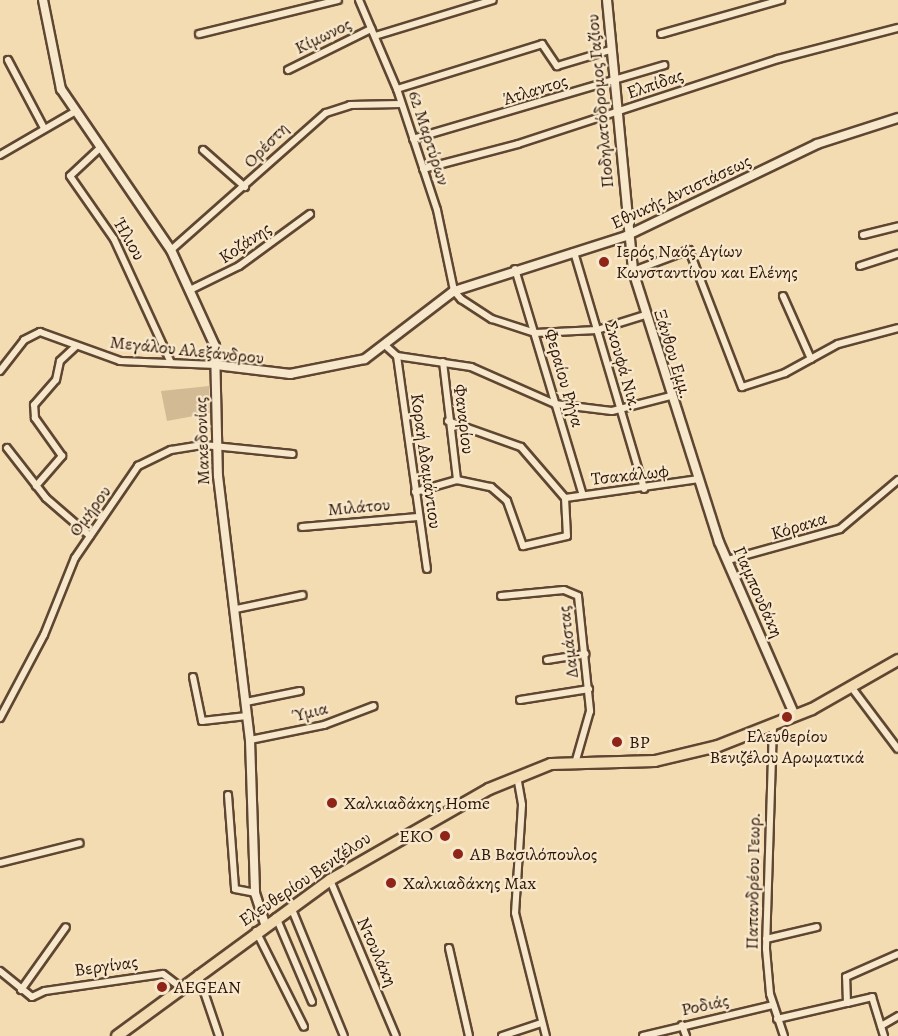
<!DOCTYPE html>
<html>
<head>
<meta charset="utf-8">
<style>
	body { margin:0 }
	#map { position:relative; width:898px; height:1036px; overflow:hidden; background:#f3dcb1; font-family:Alegreya,serif }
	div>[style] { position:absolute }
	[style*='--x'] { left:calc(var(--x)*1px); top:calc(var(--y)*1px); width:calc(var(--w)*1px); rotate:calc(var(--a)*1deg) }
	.green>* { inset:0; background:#d2ba94 }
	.roads { filter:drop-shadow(2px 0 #5f4632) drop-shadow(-2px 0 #5f4632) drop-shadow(0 2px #5f4632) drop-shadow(0 -2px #5f4632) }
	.minor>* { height:6px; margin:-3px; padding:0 3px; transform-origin:3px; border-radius:3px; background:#f7e8cc }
	.tertiary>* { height:8px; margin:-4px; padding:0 4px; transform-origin:4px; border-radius:4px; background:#f7e8cc }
	.primary>* { height:10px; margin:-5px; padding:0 5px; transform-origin:5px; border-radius:5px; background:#f3dcb1 }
	.dots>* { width:16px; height:16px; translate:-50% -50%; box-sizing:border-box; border:3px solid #f7e8cc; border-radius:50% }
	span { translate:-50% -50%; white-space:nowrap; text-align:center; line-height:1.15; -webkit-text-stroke:4.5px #f7e8cc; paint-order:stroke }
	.street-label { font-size:18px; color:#2e1407 }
	.poi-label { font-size:18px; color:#2e1407 }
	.left { translate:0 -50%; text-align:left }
	.right { translate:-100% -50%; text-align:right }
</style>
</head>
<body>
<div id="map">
	<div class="green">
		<div style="clip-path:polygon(209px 386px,210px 413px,167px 421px,161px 391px)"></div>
	</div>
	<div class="roads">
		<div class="minor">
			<div style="--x:359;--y:0;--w:97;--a:66.9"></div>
			<div style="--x:397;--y:89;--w:127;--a:71.7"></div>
			<div style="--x:437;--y:210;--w:83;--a:78.1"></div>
			<div style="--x:454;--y:291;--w:11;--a:49"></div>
			<div style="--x:461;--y:299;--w:37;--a:33"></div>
			<div style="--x:492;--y:319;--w:45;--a:18"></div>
			<div style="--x:535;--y:333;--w:62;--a:-2.8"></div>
			<div style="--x:597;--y:330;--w:50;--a:-17.4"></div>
			<div style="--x:199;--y:34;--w:143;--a:-13.7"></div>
			<div style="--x:661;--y:34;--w:125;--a:-15.8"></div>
			<div style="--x:375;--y:36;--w:123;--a:-17"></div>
			<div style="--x:8;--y:60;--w:77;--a:62.1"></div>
			<div style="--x:288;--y:70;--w:93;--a:-26.3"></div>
			<div style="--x:397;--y:89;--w:152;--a:-17.2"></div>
			<div style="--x:542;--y:44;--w:27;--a:56"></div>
			<div style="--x:557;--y:66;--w:55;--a:-16.8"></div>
			<div style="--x:413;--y:139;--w:262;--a:-16.4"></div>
			<div style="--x:101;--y:147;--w:42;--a:136.9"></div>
			<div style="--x:70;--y:176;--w:77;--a:55.1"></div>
			<div style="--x:114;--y:239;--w:136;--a:65.3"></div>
			<div style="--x:203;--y:150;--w:56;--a:41.4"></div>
			<div style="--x:0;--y:155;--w:88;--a:-30.1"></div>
			<div style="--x:423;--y:169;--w:98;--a:-14.7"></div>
			<div style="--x:518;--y:144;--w:274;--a:-18.1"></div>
			<div style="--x:778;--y:59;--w:124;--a:-14.5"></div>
			<div style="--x:863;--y:235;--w:36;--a:-14"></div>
			<div style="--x:171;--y:250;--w:207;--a:-41.5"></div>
			<div style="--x:326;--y:113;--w:25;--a:-18"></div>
			<div style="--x:350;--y:105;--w:51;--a:-1.1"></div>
			<div style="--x:574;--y:252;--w:247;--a:73.5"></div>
			<div style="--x:860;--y:266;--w:40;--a:-18"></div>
			<div style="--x:515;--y:269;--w:236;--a:73.3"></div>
			<div style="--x:633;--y:271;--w:60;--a:-20.6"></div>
			<div style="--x:689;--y:250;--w:147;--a:68.9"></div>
			<div style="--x:742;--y:387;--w:45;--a:-18"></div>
			<div style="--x:785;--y:373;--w:60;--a:-28.7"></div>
			<div style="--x:838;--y:344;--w:62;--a:-14.9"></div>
			<div style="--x:192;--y:289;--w:52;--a:-26.1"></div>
			<div style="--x:239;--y:266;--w:88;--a:-36.2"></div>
			<div style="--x:783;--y:296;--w:69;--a:66"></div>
			<div style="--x:387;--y:347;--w:13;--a:42"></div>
			<div style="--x:397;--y:356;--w:75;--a:8.5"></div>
			<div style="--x:471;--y:367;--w:92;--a:23.8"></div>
			<div style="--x:555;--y:404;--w:57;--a:7"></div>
			<div style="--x:612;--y:411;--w:61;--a:-14.3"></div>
			<div style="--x:397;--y:356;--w:215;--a:82"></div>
			<div style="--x:443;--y:362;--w:119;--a:83.2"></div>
			<div style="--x:0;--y:371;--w:39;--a:-52"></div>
			<div style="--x:24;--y:340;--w:18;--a:-27"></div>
			<div style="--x:40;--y:332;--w:85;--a:19.9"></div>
			<div style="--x:120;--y:361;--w:96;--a:2.4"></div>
			<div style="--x:448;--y:421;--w:77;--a:19.6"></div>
			<div style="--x:521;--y:447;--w:67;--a:49.2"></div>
			<div style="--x:7;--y:448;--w:63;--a:52"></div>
			<div style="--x:46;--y:498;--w:58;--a:40.8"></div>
			<div style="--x:36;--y:486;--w:40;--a:-49"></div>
			<div style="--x:62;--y:456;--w:47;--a:-125.4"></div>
			<div style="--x:35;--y:418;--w:13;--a:-94"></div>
			<div style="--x:34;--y:405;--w:33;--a:-49"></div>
			<div style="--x:56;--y:380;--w:19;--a:-78"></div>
			<div style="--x:60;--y:361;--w:22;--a:-43"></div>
			<div style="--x:415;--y:492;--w:44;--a:-15.9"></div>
			<div style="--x:457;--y:480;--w:35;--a:12"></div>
			<div style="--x:491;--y:487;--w:21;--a:41"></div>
			<div style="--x:507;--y:501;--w:48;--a:70.4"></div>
			<div style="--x:523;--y:546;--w:45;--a:-12.8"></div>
			<div style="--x:567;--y:536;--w:38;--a:-93"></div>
			<div style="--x:565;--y:498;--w:134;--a:-8.1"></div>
			<div style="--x:302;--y:527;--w:116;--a:-4.9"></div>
			<div style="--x:728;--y:560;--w:116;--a:-15.5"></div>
			<div style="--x:840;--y:529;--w:76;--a:-40.2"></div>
			<div style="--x:501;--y:596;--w:63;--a:-5.4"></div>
			<div style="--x:564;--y:590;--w:15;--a:23"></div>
			<div style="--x:578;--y:596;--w:116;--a:84"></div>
			<div style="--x:590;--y:711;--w:51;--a:105.9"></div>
			<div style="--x:236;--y:609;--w:68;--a:-11.8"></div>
			<div style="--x:547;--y:660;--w:39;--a:-9"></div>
			<div style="--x:193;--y:677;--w:45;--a:78.4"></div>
			<div style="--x:202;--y:721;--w:45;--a:-6.3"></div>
			<div style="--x:852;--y:688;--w:76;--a:53"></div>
			<div style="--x:520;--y:700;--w:70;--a:-9.1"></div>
			<div style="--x:246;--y:702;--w:55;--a:-11.5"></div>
			<div style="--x:0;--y:718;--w:94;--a:-62.1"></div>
			<div style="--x:44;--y:635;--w:83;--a:-68.1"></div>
			<div style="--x:75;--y:558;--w:112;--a:-55.6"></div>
			<div style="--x:138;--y:466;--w:37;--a:-26"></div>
			<div style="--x:171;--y:450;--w:33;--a:-9"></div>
			<div style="--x:204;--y:445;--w:89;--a:5.8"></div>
			<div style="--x:773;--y:725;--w:224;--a:91.8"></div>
			<div style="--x:766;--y:949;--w:45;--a:84.9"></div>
			<div style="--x:770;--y:994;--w:44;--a:71.6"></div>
			<div style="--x:250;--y:740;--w:76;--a:-11.5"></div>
			<div style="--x:324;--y:725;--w:53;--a:-20.8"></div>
			<div style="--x:517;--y:776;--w:29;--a:80"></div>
			<div style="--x:522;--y:805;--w:108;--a:93.7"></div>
			<div style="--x:515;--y:913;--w:127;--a:75.9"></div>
			<div style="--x:228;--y:795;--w:94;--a:85.7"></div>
			<div style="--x:235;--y:889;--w:20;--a:11"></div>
			<div style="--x:0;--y:863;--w:82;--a:-14"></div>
			<div style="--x:330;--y:880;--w:169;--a:67.1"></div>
			<div style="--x:291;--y:907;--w:139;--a:67.7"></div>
			<div style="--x:276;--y:917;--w:92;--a:67"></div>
			<div style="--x:256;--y:931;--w:107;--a:63.4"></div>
			<div style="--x:766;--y:939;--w:52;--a:-13.2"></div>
			<div style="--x:449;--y:948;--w:90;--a:77.2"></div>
			<div style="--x:0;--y:971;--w:41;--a:39.1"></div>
			<div style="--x:32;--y:997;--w:14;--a:-25"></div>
			<div style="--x:45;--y:991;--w:119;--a:-8.2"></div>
			<div style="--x:163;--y:974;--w:21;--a:37"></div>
			<div style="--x:198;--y:974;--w:65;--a:71.3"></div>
			<div style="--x:21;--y:990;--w:77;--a:-54.5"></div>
			<div style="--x:847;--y:1003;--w:26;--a:-13"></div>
			<div style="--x:872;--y:997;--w:41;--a:72.9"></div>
			<div style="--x:777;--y:1019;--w:72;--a:-12.9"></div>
			<div style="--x:847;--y:1003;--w:26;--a:-92"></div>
			<div style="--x:846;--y:977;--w:57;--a:-23.9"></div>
			<div style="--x:682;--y:1025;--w:12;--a:70"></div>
			<div style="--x:881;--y:1026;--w:20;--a:-30"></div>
			<div style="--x:502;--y:1036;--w:41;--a:-18.4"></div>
			<div style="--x:643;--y:1036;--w:134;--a:-13.4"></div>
		</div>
		<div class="tertiary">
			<div style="--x:43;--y:0;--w:91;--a:78.6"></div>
			<div style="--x:61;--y:89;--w:195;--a:55.7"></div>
			<div style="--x:171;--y:250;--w:106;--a:65.4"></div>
			<div style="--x:215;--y:346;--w:130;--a:88.7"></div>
			<div style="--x:218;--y:476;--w:266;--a:83.1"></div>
			<div style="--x:250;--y:740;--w:153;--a:88.1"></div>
			<div style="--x:255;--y:893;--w:33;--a:72"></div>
			<div style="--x:607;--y:0;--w:272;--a:84.5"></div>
			<div style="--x:633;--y:271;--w:284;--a:72.4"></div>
			<div style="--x:719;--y:542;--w:190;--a:66.4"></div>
			<div style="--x:216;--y:365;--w:75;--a:6.9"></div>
			<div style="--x:290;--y:374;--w:76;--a:-11.3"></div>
			<div style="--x:365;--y:359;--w:112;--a:-37.4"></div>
			<div style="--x:454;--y:291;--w:181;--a:-17.7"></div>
			<div style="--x:626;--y:236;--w:212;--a:-25.7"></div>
			<div style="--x:817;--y:144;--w:85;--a:-17.8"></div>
		</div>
		<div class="primary">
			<div style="--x:117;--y:1036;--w:264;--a:-36.2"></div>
			<div style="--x:330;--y:880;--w:183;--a:-29.8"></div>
			<div style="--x:489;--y:789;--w:67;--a:-22"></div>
			<div style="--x:551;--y:764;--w:104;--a:-1.7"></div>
			<div style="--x:655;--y:761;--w:65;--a:-13.4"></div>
			<div style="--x:718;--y:746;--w:101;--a:-21.5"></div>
			<div style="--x:812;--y:709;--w:99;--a:-29.7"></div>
		</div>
	</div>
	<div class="dots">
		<div style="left:604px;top:262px;background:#8f2418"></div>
		<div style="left:787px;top:717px;background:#8f2418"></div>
		<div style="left:617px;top:742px;background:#8f2418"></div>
		<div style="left:332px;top:803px;background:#8f2418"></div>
		<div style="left:445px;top:836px;background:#8f2418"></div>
		<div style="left:458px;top:854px;background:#8f2418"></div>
		<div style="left:391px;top:883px;background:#8f2418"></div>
		<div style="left:162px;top:987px;background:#8f2418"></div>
	</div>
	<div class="street-label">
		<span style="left:323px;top:36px;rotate:-26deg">Κίμωνος</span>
		<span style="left:655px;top:84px;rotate:-19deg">Ελπίδας</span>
		<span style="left:535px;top:90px;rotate:-17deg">Άτλαντος</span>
		<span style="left:600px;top:101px;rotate:-95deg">Ποδηλατόδρομος Γαζίου</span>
		<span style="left:429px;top:138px;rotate:72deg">62 Μαρτύρων</span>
		<span style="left:266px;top:145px;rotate:-46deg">Ορέστη</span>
		<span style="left:681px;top:192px;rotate:-25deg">Εθνικής Αντιστάσεως</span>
		<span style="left:129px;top:239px;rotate:60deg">Ήλιου</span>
		<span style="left:245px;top:243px;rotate:-34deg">Κοζάνης</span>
		<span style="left:187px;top:350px;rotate:6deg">Μεγάλου Αλεξάνδρου</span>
		<span style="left:673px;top:354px;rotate:73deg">Ξάνθου Εμμ.</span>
		<span style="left:623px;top:366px;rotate:74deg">Σκουφά Νικ.</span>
		<span style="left:564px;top:378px;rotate:74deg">Φεραίου Ρήγα</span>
		<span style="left:464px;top:419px;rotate:83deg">Φαναρίου</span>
		<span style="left:202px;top:441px;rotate:-92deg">Μακεδονίας</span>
		<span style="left:426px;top:461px;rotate:82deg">Κοραή Αδαμάντιου</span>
		<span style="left:630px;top:475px;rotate:-6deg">Τσακάλωφ</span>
		<span style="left:359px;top:507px;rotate:-5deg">Μιλάτου</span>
		<span style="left:90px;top:511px;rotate:-54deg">Ομήρου</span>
		<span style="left:799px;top:526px;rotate:-17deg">Κόρακα</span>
		<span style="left:758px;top:592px;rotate:66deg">Γιαμπουδάκη</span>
		<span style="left:568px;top:642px;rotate:-97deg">Δαμάστας</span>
		<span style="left:310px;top:712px;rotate:-14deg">Ύμια</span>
		<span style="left:305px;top:879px;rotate:-34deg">Ελευθερίου Βενιζέλου</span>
		<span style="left:753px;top:881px;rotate:-89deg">Παπανδρέου Γεωρ.</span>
		<span style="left:377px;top:952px;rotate:66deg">Ντουλάκη</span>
		<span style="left:106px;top:966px;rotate:-8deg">Βεργίνας</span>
		<span style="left:705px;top:1005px;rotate:-12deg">Ροδιάς</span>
	</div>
	<div class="poi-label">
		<span class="left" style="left:616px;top:262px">Ιερός Ναός Αγίων<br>Κωνσταντίνου και Ελένης</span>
		<span style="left:787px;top:747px">Ελευθερίου<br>Βενιζέλου Αρωματικά</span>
		<span class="left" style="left:629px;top:742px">BP</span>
		<span class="left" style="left:344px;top:803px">Χαλκιαδάκης Home</span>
		<span class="right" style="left:433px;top:836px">EKO</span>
		<span class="left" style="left:470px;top:854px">ΑΒ Βασιλόπουλος</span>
		<span class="left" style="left:403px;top:883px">Χαλκιαδάκης Max</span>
		<span class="left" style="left:174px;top:987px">AEGEAN</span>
	</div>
</div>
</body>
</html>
